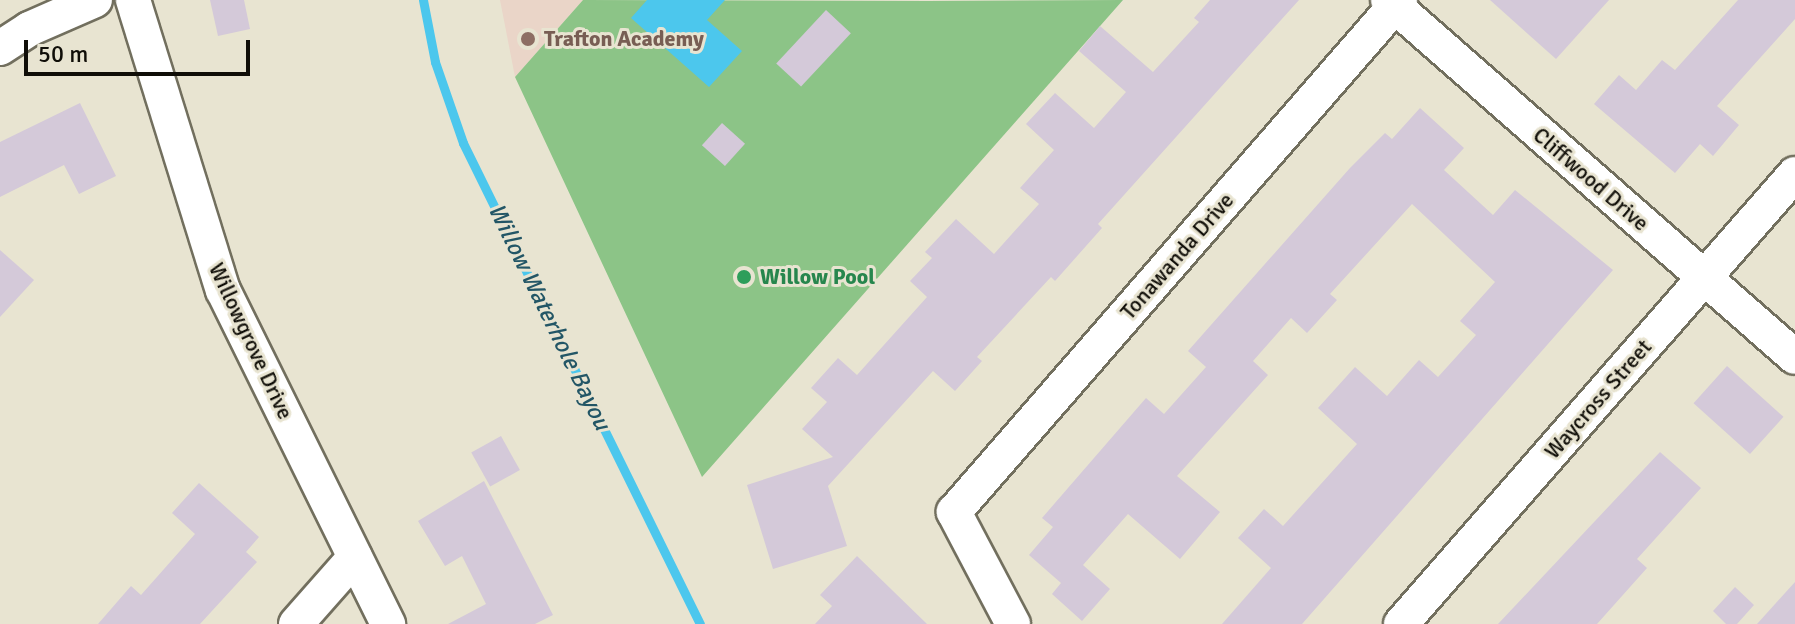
<!DOCTYPE html>
<html>
<head>
<meta charset="utf-8">
<style>
	body { margin:0 }
	#map { position:relative; width:1795px; height:624px; overflow:hidden; background:#e8e4d1; font-family:Signika,sans-serif }
	div>[style] { position:absolute }
	[style*='--x'] { left:calc(var(--x)*1px); top:calc(var(--y)*1px); width:calc(var(--w)*1px); rotate:calc(var(--a)*1deg) }
	.education>* { inset:0; background:#ead5c8 }
	.green>* { inset:0; background:#8cc487 }
	.water>* { inset:0; background:#4cc7ed }
	.stream>* { height:9px; margin:-4.5px; padding:0 4.5px; transform-origin:4.5px; border-radius:4.5px; background:#4cc7ed }
	.building>* { inset:0; background:#d4c9d9; transform-origin:0 0 }
	.roads { filter:drop-shadow(2px 0 #726f5e) drop-shadow(-2px 0 #726f5e) drop-shadow(0 2px #726f5e) drop-shadow(0 -2px #726f5e) }
	.minor>* { height:34px; margin:-17px; padding:0 17px; transform-origin:17px; border-radius:17px; background:#fff }
	.dots>* { width:22px; height:22px; translate:-50% -50%; box-sizing:border-box; border:4px solid #e8e4d1; border-radius:50% }
	span { translate:-50% -50%; white-space:nowrap; text-align:center; line-height:1.15; -webkit-text-stroke:6px #e8e4d1; paint-order:stroke }
	.education-label { font-size:22px; color:#785e54; font-weight:700 }
	.left { translate:0 -50%; text-align:left }
	.street-label { font-size:22px; color:#100e08 }
	.leisure-label { font-size:22px; color:#27864d; font-weight:700 }
	.water-label { font-size:24px; color:#235666; font-style:italic }
	.scale { position:absolute; left:24px; top:40px; width:226px; height:36px; box-sizing:border-box; border:4px solid #100e08; border-top:0; padding-left:10px; font-size:24px; line-height:28px; white-space:nowrap; color:#100e08; -webkit-text-stroke:6px #e8e4d1; paint-order:stroke }
</style>
</head>
<body>
<div id="map">
	<div class="education">
		<div style="clip-path:polygon(500px 0,583px 0,515px 77px)"></div>
	</div>
	<div class="green">
		<div style="clip-path:polygon(583px 0,928px 1px,1123px 0,702px 477px,515px 77px)"></div>
	</div>
	<div class="water">
		<div style="clip-path:polygon(647px 0,725px 0,707px 20px,742px 51px,709px 87px,631px 18px)"></div>
	</div>
	<div class="stream">
		<div style="--x:423;--y:0;--w:63;--a:79"></div>
		<div style="--x:435;--y:62;--w:86;--a:70.9"></div>
		<div style="--x:463;--y:143;--w:536;--a:63.77"></div>
	</div>
	<div class="building">
		<div style="clip-path:polygon(210px 0,244px 0,250px 29px,218px 36px)"></div>
		<div style="clip-path:polygon(1210px 0,1299px 0,1098px 224px,1102px 228px,1055px 281px,1051px 277px,977px 357px,982px 361px,955px 391px,933px 371px,828px 486px,847px 546px,773px 569px,747px 485px,833px 457px,802px 429px,827px 402px,811px 388px,838px 358px,857px 375px,927px 297px,910px 281px,932px 258px,925px 252px,956px 219px,994px 254px,1039px 204px,1020px 188px,1054px 150px,1026px 124px,1055px 93px,1094px 128px,1126px 92px,1079px 51px,1100px 26px,1153px 72px,1199px 22px,1194px 18px)"></div>
		<div style="clip-path:polygon(1490px 0,1609px 0,1556px 59px)"></div>
		<div style="clip-path:polygon(1738px 0,1795px 0,1795px 19px,1717px 106px,1739px 125px,1713px 156px,1700px 144px,1675px 173px,1594px 104px,1619px 75px,1636px 90px,1662px 60px,1675px 70px)"></div>
		<div style="left:826px;top:10px;width:34px;height:73px;rotate:43deg"></div>
		<div style="clip-path:polygon(80px 103px,116px 176px,79px 194px,64px 165px,0 197px,0 142px)"></div>
		<div style="clip-path:polygon(1420px 108px,1464px 148px,1444px 170px,1493px 215px,1515px 190px,1613px 270px,1302px 624px,1222px 624px,1271px 568px,1238px 538px,1264px 509px,1283px 526px,1357px 444px,1318px 408px,1355px 367px,1387px 396px,1419px 360px,1438px 377px,1476px 335px,1460px 321px,1495px 282px,1412px 204px,1330px 294px,1337px 300px,1307px 333px,1291px 318px,1253px 361px,1268px 375px,1177px 476px,1220px 512px,1180px 559px,1128px 514px,1083px 565px,1110px 589px,1082px 621px,1052px 594px,1061px 583px,1029px 555px,1053px 527px,1042px 518px,1146px 398px,1164px 414px,1206px 367px,1188px 351px,1350px 168px,1385px 133px,1392px 139px)"></div>
		<div style="left:722px;top:123px;width:31px;height:30px;rotate:42deg"></div>
		<div style="clip-path:polygon(0 250px,34px 280px,0 317px)"></div>
		<div style="left:1727px;top:366px;width:76px;height:50px;rotate:42deg"></div>
		<div style="left:501px;top:436px;width:39px;height:34px;rotate:61deg"></div>
		<div style="clip-path:polygon(1660px 452px,1701px 488px,1637px 559px,1647px 568px,1597px 624px,1498px 624px)"></div>
		<div style="clip-path:polygon(484px 481px,553px 615px,535px 624px,448px 624px,486px 604px,462px 556px,445px 566px,418px 521px)"></div>
		<div style="clip-path:polygon(199px 483px,259px 537px,246px 552px,257px 562px,200px 624px,98px 624px,131px 586px,141px 595px,195px 534px,172px 513px)"></div>
		<div style="clip-path:polygon(857px 556px,927px 624px,815px 624px,832px 606px,820px 595px)"></div>
		<div style="clip-path:polygon(1795px 582px,1795px 624px,1757px 624px)"></div>
		<div style="clip-path:polygon(1735px 587px,1754px 605px,1737px 624px,1726px 624px,1713px 611px)"></div>
	</div>
	<div class="roads">
		<div class="minor">
			<div style="--x:133;--y:0;--w:304;--a:72.8"></div>
			<div style="--x:223;--y:290;--w:373;--a:63.7"></div>
			<div style="--x:1388;--y:0;--w:541;--a:41.26"></div>
			<div style="--x:0;--y:48;--w:35;--a:-33"></div>
			<div style="--x:29;--y:29;--w:72;--a:-23.7"></div>
			<div style="--x:296;--y:624;--w:89;--a:-48.6"></div>
			<div style="--x:1013;--y:624;--w:127;--a:-117.8"></div>
			<div style="--x:954;--y:512;--w:679;--a:-48.94"></div>
			<div style="--x:1401;--y:624;--w:598;--a:-48.8"></div>
		</div>
	</div>
	<div class="dots">
		<div style="left:528px;top:39px;background:#8d6e63"></div>
		<div style="left:744px;top:277px;background:#2e9e5b"></div>
	</div>
	<div class="education-label">
		<span class="left" style="left:544px;top:39px">Trafton Academy</span>
	</div>
	<div class="street-label">
		<span style="left:1591px;top:179px;rotate:41deg">Cliffwood Drive</span>
		<span style="left:1177px;top:256px;rotate:-49deg">Tonawanda Drive</span>
		<span style="left:251px;top:341px;rotate:65deg">Willowgrove Drive</span>
		<span style="left:1598px;top:399px;rotate:-49deg">Waycross Street</span>
	</div>
	<div class="leisure-label">
		<span class="left" style="left:760px;top:277px">Willow Pool</span>
	</div>
	<div class="water-label">
		<span style="left:549px;top:317px;rotate:64deg">Willow Waterhole Bayou</span>
	</div>
	<div class="scale">50 m</div>
</div>
</body>
</html>
